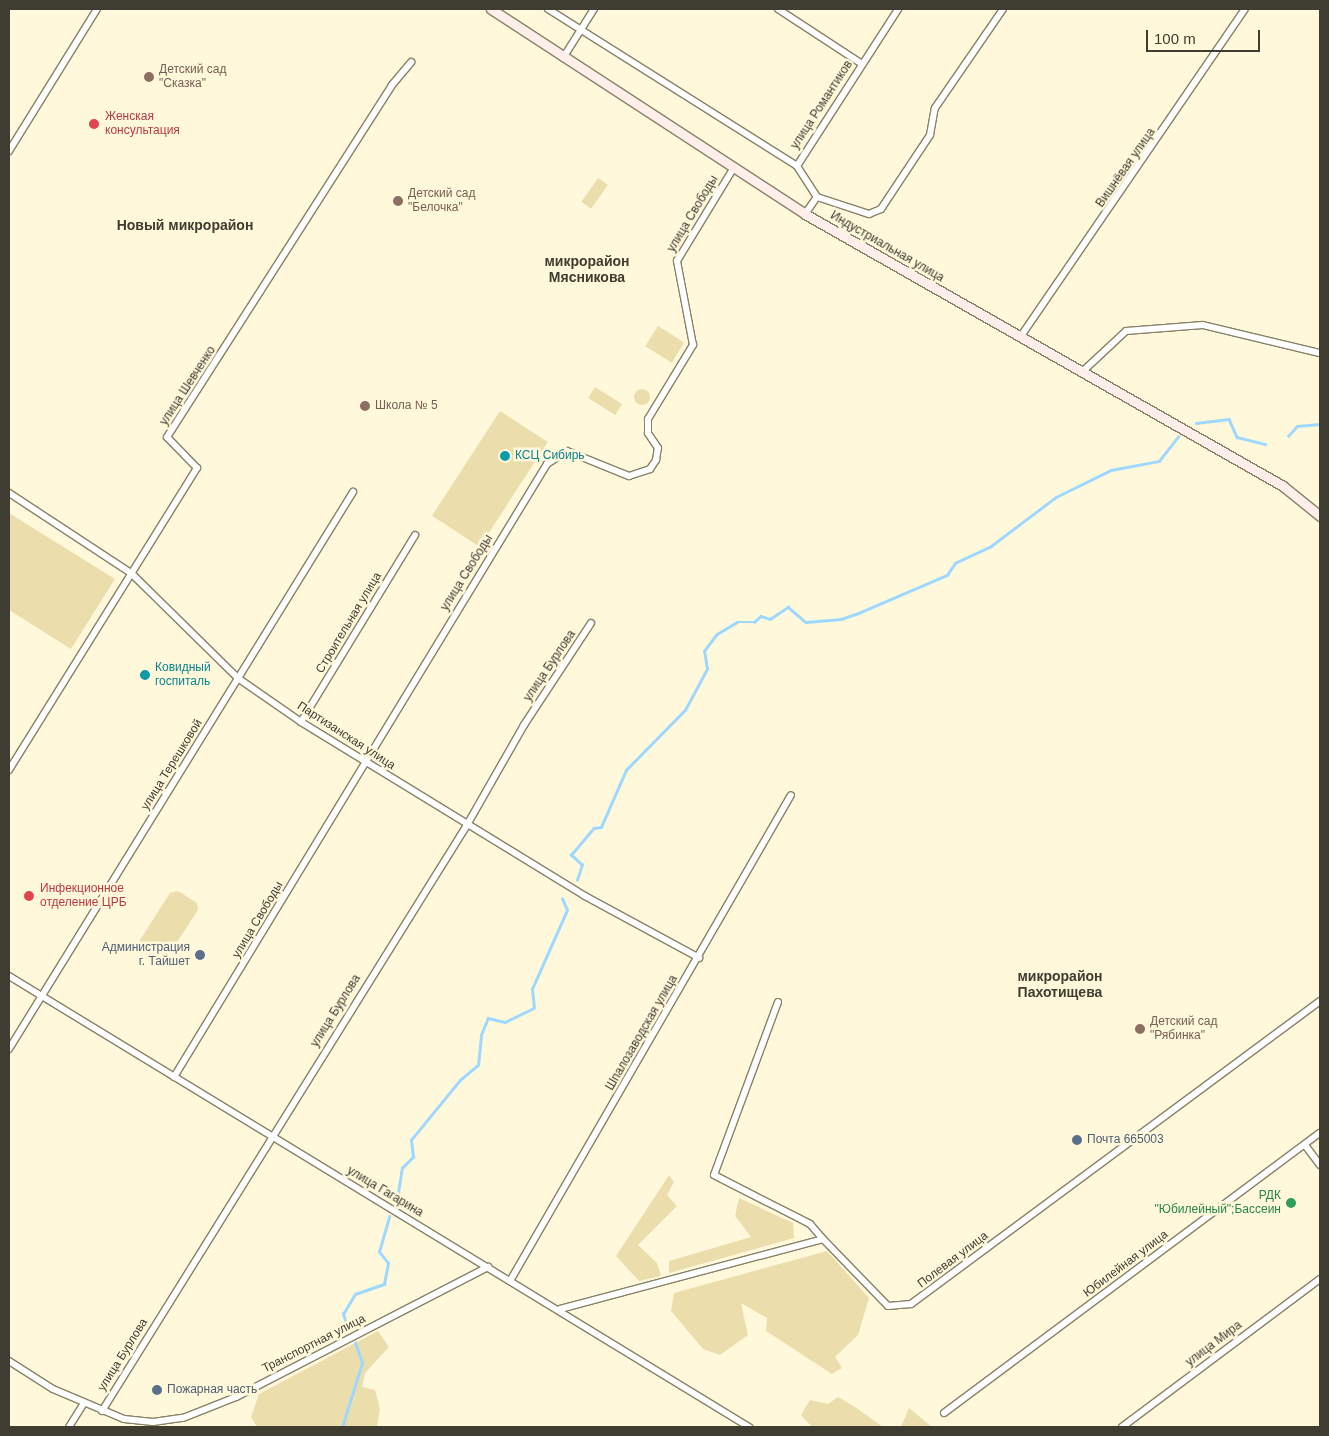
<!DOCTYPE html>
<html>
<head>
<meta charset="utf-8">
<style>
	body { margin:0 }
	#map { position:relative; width:1329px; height:1436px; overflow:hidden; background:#fff8db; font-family:Arial,sans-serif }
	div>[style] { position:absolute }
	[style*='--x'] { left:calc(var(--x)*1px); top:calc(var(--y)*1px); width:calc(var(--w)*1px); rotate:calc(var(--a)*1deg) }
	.green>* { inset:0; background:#ebddac; transform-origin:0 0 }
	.round { border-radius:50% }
	.stream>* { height:2.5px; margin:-1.25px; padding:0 1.25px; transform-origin:1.25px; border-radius:1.25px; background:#9fd8fe }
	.roads { filter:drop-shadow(1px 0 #888268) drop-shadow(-1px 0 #888268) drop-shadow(0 1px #888268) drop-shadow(0 -1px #888268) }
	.street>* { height:6px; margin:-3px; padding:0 3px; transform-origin:3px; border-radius:3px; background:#fff }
	.secondary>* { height:9px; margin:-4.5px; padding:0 4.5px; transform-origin:4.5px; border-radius:4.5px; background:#ffeee9 }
	.dots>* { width:14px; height:14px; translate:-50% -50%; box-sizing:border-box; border:2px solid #fff8db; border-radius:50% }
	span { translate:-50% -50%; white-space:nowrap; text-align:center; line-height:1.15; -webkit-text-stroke:5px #fff8db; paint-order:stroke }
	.education-label { font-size:12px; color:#785e54 }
	.left { translate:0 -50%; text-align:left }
	.street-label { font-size:12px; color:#3f3c31 }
	.health-label { font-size:12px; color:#be3a42 }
	.culture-label { font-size:12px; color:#0d838f }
	.service-label { font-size:12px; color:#4e5e75 }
	.right { translate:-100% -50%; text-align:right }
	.leisure-label { font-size:12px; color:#27864d }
	.neighbourhood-label { font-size:14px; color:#3f3c31; font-weight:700 }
	.frame { position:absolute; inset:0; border:10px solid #3f3c31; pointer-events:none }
	.scale { position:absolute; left:1146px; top:30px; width:114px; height:22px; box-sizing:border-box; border:2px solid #3f3c31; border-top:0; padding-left:6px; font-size:15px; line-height:18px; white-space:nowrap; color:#3f3c31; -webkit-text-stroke:4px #fff8db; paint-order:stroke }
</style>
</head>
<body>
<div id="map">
	<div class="green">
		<div style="left:598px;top:178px;width:12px;height:29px;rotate:35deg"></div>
		<div style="left:658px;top:326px;width:31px;height:24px;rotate:32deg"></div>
		<div style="left:595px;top:387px;width:32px;height:13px;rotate:32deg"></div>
		<div class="round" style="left:634px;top:389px;width:16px;height:16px"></div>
		<div style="left:500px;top:411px;width:57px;height:125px;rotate:33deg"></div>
		<div style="clip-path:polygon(9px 513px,115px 579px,71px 649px,9px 610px)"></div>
		<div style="clip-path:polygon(178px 891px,197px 903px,198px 910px,166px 959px,158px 960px,141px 948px,140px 940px,170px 893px)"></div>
		<div style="clip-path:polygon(669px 1175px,674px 1182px,667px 1195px,677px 1206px,638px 1245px,657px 1263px,661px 1276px,639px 1281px,616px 1256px)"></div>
		<div style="clip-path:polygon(739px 1198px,793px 1223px,794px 1238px,669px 1273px,669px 1261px,751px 1237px,735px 1216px)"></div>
		<div style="clip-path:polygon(827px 1251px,869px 1298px,858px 1335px,835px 1357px,842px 1368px,832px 1374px,766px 1331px,767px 1318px,741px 1303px,748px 1335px,720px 1355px,703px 1349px,671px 1311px,674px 1293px)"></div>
		<div style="clip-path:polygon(378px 1331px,389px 1347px,365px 1373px,362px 1387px,375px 1390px,380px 1409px,377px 1427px,257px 1427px,251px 1417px,259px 1394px)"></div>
		<div style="clip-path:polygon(838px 1397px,855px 1407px,883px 1427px,812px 1427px,801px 1415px,810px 1400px,828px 1404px)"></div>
		<div style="clip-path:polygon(909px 1408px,932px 1427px,935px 1427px,901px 1427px)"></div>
	</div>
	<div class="stream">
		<div style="--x:1196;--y:423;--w:33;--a:-7"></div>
		<div style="--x:1229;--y:419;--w:20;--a:66"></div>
		<div style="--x:1237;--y:437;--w:29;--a:14"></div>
		<div style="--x:1288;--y:436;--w:13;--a:-48"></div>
		<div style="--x:1297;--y:426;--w:23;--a:-5"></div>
		<div style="--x:577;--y:880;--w:16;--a:-72"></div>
		<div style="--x:582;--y:865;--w:15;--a:-138"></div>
		<div style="--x:571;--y:855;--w:35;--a:-50"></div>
		<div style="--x:594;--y:828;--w:7;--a:-8"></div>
		<div style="--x:601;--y:827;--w:62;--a:-66.3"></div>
		<div style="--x:626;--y:770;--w:84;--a:-45.5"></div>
		<div style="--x:685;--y:710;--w:47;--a:-61.8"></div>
		<div style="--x:707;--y:669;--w:18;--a:-99"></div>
		<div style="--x:704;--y:651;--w:21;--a:-53"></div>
		<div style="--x:717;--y:634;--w:23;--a:-31"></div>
		<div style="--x:737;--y:622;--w:17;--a:0"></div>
		<div style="--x:754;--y:622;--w:9;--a:-41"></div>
		<div style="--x:761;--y:616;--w:9;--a:18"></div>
		<div style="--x:770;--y:619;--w:22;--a:-34"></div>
		<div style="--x:788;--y:607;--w:23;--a:40"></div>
		<div style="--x:806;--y:622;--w:35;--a:-5"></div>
		<div style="--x:841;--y:619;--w:21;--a:-19"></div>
		<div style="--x:861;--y:612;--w:94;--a:-23.3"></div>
		<div style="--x:947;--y:575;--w:14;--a:-56"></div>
		<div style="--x:955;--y:563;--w:40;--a:-25"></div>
		<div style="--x:991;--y:546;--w:81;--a:-37"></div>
		<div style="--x:1056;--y:497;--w:61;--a:-26.1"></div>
		<div style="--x:1111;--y:470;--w:49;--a:-10.6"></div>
		<div style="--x:1159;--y:461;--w:31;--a:-52"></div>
		<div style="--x:397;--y:1199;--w:31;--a:-81"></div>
		<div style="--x:402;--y:1168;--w:16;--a:-45"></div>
		<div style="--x:413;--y:1157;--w:17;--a:-97"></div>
		<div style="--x:411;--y:1140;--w:77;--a:-50.8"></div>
		<div style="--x:460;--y:1080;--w:23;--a:-40"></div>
		<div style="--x:478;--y:1065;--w:30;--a:-84"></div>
		<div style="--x:481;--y:1035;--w:18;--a:-68"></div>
		<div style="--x:488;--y:1018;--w:17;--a:13"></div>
		<div style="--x:505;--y:1022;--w:32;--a:-26"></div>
		<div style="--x:534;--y:1008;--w:19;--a:-96"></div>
		<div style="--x:532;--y:989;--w:86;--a:-66.1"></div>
		<div style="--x:567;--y:910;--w:12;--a:-114"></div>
		<div style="--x:348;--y:1330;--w:17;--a:-107"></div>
		<div style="--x:343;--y:1314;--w:23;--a:-59"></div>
		<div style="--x:355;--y:1294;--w:31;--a:-19"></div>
		<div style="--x:384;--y:1284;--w:21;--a:-79"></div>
		<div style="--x:388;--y:1263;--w:14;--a:-129"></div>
		<div style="--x:379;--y:1252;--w:37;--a:-74"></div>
		<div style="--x:342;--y:1427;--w:67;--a:-72.6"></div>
		<div style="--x:362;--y:1363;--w:21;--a:-109"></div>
	</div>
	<div class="roads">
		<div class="street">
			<div style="--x:548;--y:9;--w:294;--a:32.2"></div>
			<div style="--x:778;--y:9;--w:100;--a:33.2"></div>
			<div style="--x:563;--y:58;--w:58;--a:-57.7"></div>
			<div style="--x:9;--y:151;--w:167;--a:-58.2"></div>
			<div style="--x:817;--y:197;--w:55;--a:18.1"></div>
			<div style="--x:869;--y:214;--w:13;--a:-23"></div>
			<div style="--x:881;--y:209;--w:89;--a:-56.5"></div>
			<div style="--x:930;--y:135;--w:27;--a:-80"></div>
			<div style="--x:935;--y:108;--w:120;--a:-55.5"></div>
			<div style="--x:805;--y:214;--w:21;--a:-55"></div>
			<div style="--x:817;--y:197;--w:37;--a:-123"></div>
			<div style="--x:797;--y:166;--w:187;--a:-57.2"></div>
			<div style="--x:1021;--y:336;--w:396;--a:-55.6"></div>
			<div style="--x:1082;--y:372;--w:60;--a:-43"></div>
			<div style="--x:1126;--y:331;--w:77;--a:-4.5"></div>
			<div style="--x:1203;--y:325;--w:120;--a:13.5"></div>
			<div style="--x:9;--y:493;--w:146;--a:33.3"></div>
			<div style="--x:131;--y:573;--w:151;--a:44.5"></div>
			<div style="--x:239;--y:679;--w:75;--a:34.7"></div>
			<div style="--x:301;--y:722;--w:333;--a:31.5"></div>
			<div style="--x:585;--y:896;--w:130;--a:28.5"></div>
			<div style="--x:301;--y:722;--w:219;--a:-58.6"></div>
			<div style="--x:9;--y:770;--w:356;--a:-58.1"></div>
			<div style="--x:197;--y:468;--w:43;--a:-134.1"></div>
			<div style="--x:167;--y:437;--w:418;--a:-57.4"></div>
			<div style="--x:392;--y:85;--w:30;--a:-50"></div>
			<div style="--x:9;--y:976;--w:867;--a:31.36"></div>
			<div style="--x:778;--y:1002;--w:184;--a:110.3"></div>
			<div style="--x:714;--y:1175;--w:108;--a:27"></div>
			<div style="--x:810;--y:1224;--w:20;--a:49"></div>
			<div style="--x:9;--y:1049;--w:655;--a:-58.3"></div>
			<div style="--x:174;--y:1077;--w:718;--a:-58.68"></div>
			<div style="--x:547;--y:464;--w:24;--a:-33"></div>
			<div style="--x:567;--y:451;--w:67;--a:22"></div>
			<div style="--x:629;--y:476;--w:22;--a:-18"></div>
			<div style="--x:650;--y:469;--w:11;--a:-56"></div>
			<div style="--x:656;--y:460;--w:12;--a:-81"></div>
			<div style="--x:658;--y:448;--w:18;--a:-124"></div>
			<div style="--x:648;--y:433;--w:14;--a:-90"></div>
			<div style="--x:648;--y:419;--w:87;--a:-58.7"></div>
			<div style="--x:693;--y:345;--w:86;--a:-100.8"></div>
			<div style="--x:677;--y:261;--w:108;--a:-58.7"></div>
			<div style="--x:1305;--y:1145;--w:25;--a:53"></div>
			<div style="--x:510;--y:1281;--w:561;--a:-59.96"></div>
			<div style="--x:560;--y:1309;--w:272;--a:-14.9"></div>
			<div style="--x:823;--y:1239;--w:93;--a:45.9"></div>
			<div style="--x:888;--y:1306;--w:23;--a:-5"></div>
			<div style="--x:911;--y:1304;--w:509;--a:-36.53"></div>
			<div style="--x:9;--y:1361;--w:52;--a:32.5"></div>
			<div style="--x:53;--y:1389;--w:77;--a:22.9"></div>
			<div style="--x:124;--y:1419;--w:29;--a:6"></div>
			<div style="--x:153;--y:1422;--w:30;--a:-8"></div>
			<div style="--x:183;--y:1418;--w:57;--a:-21.6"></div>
			<div style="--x:236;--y:1397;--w:284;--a:-27.3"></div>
			<div style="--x:102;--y:1411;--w:690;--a:-58.08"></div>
			<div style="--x:467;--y:825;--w:115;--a:-60.3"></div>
			<div style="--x:524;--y:725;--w:122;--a:-56.7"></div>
			<div style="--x:944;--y:1413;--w:469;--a:-36.7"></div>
			<div style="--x:69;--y:1427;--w:28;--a:-58"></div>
			<div style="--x:1122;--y:1427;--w:247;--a:-36.8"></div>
		</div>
		<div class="secondary">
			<div style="--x:491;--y:9;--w:375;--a:33.1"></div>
			<div style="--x:805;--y:214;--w:550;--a:29.64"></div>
			<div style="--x:1283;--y:486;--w:48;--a:39"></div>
		</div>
	</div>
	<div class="dots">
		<div style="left:149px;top:77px;background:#8d6e63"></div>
		<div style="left:94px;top:124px;background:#e0444e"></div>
		<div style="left:398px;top:201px;background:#8d6e63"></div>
		<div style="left:365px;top:406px;background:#8d6e63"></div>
		<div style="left:505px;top:456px;background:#0f9aa8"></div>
		<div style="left:145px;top:675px;background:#0f9aa8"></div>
		<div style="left:29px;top:896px;background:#e0444e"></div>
		<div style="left:200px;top:955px;background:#5c6f8a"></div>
		<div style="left:1140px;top:1029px;background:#8d6e63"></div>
		<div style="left:1077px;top:1140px;background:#5c6f8a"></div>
		<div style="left:1291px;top:1203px;background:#2e9e5b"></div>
		<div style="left:157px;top:1390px;background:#5c6f8a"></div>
	</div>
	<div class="education-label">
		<span class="left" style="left:159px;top:77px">Детский сад<br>"Сказка"</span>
		<span class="left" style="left:408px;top:201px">Детский сад<br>"Белочка"</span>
		<span class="left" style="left:375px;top:406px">Школа № 5</span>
		<span class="left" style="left:1150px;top:1029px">Детский сад<br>"Рябинка"</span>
	</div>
	<div class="street-label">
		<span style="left:822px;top:105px;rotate:-57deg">улица Романтиков</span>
		<span style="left:1126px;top:168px;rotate:-55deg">Вишнёвая улица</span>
		<span style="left:693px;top:214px;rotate:-59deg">улица Свободы</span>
		<span style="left:887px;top:247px;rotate:30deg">Индустриальная улица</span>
		<span style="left:188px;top:386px;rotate:-57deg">улица Шевченко</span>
		<span style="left:467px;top:573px;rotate:-58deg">улица Свободы</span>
		<span style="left:349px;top:623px;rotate:-59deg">Строительная улица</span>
		<span style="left:550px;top:666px;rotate:-56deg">улица Бурлова</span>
		<span style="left:346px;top:736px;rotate:33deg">Партизанская улица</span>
		<span style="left:172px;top:765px;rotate:-58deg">улица Терешковой</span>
		<span style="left:258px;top:920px;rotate:-59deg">улица Свободы</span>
		<span style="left:336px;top:1011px;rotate:-58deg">улица Бурлова</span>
		<span style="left:642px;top:1033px;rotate:-60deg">Шпалозаводская улица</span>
		<span style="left:385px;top:1192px;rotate:31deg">улица Гагарина</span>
		<span style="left:953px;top:1260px;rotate:-37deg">Полевая улица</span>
		<span style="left:1126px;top:1264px;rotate:-37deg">Юбилейная улица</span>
		<span style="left:314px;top:1344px;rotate:-27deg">Транспортная улица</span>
		<span style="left:1214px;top:1344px;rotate:-37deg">улица Мира</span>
		<span style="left:123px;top:1355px;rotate:-58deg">улица Бурлова</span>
	</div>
	<div class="health-label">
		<span class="left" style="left:105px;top:124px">Женская<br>консультация</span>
		<span class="left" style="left:40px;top:896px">Инфекционное<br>отделение ЦРБ</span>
	</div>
	<div class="culture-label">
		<span class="left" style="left:515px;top:456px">КСЦ Сибирь</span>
		<span class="left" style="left:155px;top:675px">Ковидный<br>госпиталь</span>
	</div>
	<div class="service-label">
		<span class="right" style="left:190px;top:955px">Администрация<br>г. Тайшет</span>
		<span class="left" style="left:1087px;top:1140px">Почта 665003</span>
		<span class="left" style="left:167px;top:1390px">Пожарная часть</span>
	</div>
	<div class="leisure-label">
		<span class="right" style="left:1281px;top:1203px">РДК<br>"Юбилейный";Бассеин</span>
	</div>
	<div class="neighbourhood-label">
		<span style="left:185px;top:225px">Новый микрорайон</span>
		<span style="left:587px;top:269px">микрорайон<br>Мясникова</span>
		<span style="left:1060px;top:984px">микрорайон<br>Пахотищева</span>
	</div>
	<div class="frame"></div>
	<div class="scale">100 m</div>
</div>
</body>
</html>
